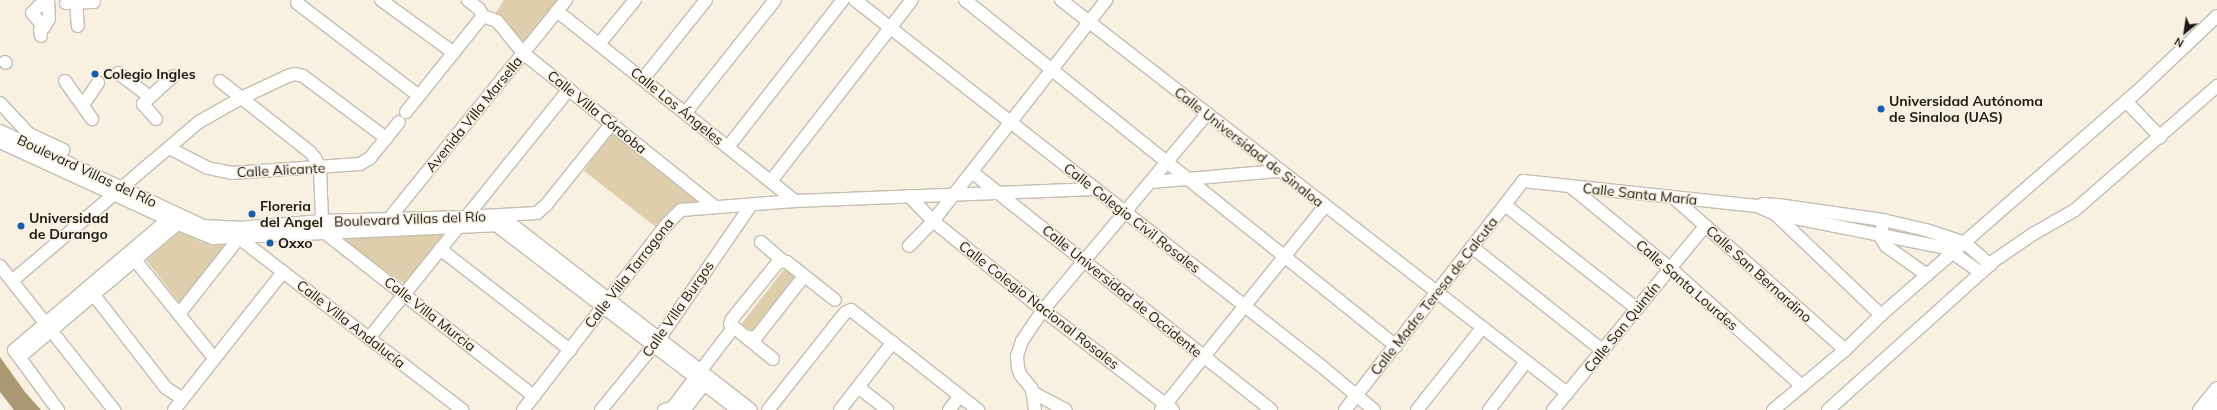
<!DOCTYPE html>
<html>
<head>
<meta charset="utf-8">
<style>
	body { margin:0 }
	#map { position:relative; width:2217px; height:410px; overflow:hidden; background:#f8f1e2; font-family:Mulish,sans-serif }
	div>[style] { position:absolute }
	[style*='--x'] { left:calc(var(--x)*1px); top:calc(var(--y)*1px); width:calc(var(--w)*1px); rotate:calc(var(--a)*1deg) }
	.green>* { inset:0; background:#deceac; transform-origin:0 0 }
	.water>* { inset:0; background:#ab9974 }
	.roads { filter:drop-shadow(1px 0 #c5beb0) drop-shadow(-1px 0 #c5beb0) drop-shadow(0 1px #c5beb0) drop-shadow(0 -1px #c5beb0) }
	.minor>* { height:12px; margin:-6px; padding:0 6px; transform-origin:6px; border-radius:6px; background:#fff }
	.dots>* { width:11px; height:11px; translate:-50% -50%; box-sizing:border-box; border:2px solid #f8f1e2; border-radius:50% }
	span { translate:-50% -50%; white-space:nowrap; text-align:center; line-height:1.15; -webkit-text-stroke:3px #f8f1e2; paint-order:stroke }
	.poi-label { font-size:14px; color:#1c1a15; font-weight:700 }
	.left { translate:0 -50%; text-align:left }
	.street-label { font-size:14px; color:#1c1a15 }
	.north { position:absolute; left:2165px; top:12px; width:40px; height:40px; -webkit-text-stroke:3px #f8f1e2; paint-order:stroke; rotate:210deg; font-size:11px; font-weight:700; line-height:16px; text-align:center; color:#1c1a15 }
	.north::after { content:''; display:block; margin:auto; width:14px; height:18px; background:#1c1a15; clip-path:polygon(50% 0,100% 100%,50% 72%,0 100%) }
</style>
</head>
<body>
<div id="map">
	<div class="green">
		<div style="clip-path:polygon(504px 0,564px 0,523px 50px,494px 16px)"></div>
		<div style="clip-path:polygon(612px 131px,698px 202px,683px 203px,661px 231px,584px 171px)"></div>
		<div style="clip-path:polygon(180px 231px,201px 242px,232px 245px,181px 305px,146px 260px)"></div>
		<div style="clip-path:polygon(445px 233px,406px 285px,338px 238px)"></div>
		<div style="left:785px;top:268px;width:18px;height:71px;rotate:38deg"></div>
	</div>
	<div class="water">
		<div style="clip-path:polygon(0 357px,25px 392px,41px 410px,14px 410px,0 392px)"></div>
	</div>
	<div class="roads">
		<div class="minor">
			<div style="--x:76;--y:0;--w:26;--a:86"></div>
			<div style="--x:381;--y:0;--w:90;--a:36"></div>
			<div style="--x:468;--y:0;--w:14;--a:39"></div>
			<div style="--x:479;--y:9;--w:8;--a:60"></div>
			<div style="--x:855;--y:0;--w:591;--a:38.13"></div>
			<div style="--x:1320;--y:365;--w:70;--a:39.8"></div>
			<div style="--x:965;--y:0;--w:553;--a:38.76"></div>
			<div style="--x:1061;--y:0;--w:641;--a:37.84"></div>
			<div style="--x:66;--y:3;--w:28;--a:-2"></div>
			<div style="--x:297;--y:3;--w:153;--a:37.3"></div>
			<div style="--x:557;--y:11;--w:305;--a:38.6"></div>
			<div style="--x:483;--y:16;--w:15;--a:20"></div>
			<div style="--x:497;--y:21;--w:41;--a:50.9"></div>
			<div style="--x:523;--y:53;--w:245;--a:38.7"></div>
			<div style="--x:44;--y:27;--w:9;--a:-58"></div>
			<div style="--x:49;--y:19;--w:19;--a:-93"></div>
			<div style="--x:41;--y:36;--w:6;--a:-99"></div>
			<div style="--x:40;--y:30;--w:5;--a:-37"></div>
			<div style="--x:44;--y:27;--w:18;--a:-131"></div>
			<div style="--x:32;--y:13;--w:18;--a:-45"></div>
			<div style="--x:599;--y:44;--w:57;--a:-50.7"></div>
			<div style="--x:5;--y:62;--w:1;--a:45"></div>
			<div style="--x:118;--y:73;--w:40;--a:37"></div>
			<div style="--x:150;--y:97;--w:31;--a:-42"></div>
			<div style="--x:643;--y:79;--w:101;--a:-51.4"></div>
			<div style="--x:65;--y:81;--w:47;--a:54.6"></div>
			<div style="--x:220;--y:81;--w:115;--a:38.3"></div>
			<div style="--x:310;--y:152;--w:8;--a:50"></div>
			<div style="--x:315;--y:158;--w:11;--a:63"></div>
			<div style="--x:320;--y:168;--w:53;--a:87.8"></div>
			<div style="--x:322;--y:221;--w:12;--a:76"></div>
			<div style="--x:325;--y:233;--w:265;--a:38"></div>
			<div style="--x:150;--y:97;--w:10;--a:135"></div>
			<div style="--x:143;--y:104;--w:20;--a:49"></div>
			<div style="--x:2126;--y:101;--w:50;--a:46.6"></div>
			<div style="--x:0;--y:103;--w:42;--a:46.9"></div>
			<div style="--x:29;--y:134;--w:38;--a:25"></div>
			<div style="--x:83;--y:105;--w:27;--a:-56"></div>
			<div style="--x:406;--y:112;--w:123;--a:-51.3"></div>
			<div style="--x:686;--y:112;--w:143;--a:-51.5"></div>
			<div style="--x:0;--y:131;--w:225;--a:25"></div>
			<div style="--x:204;--y:226;--w:34;--a:3"></div>
			<div style="--x:238;--y:228;--w:84;--a:-4.8"></div>
			<div style="--x:322;--y:221;--w:143;--a:-1.6"></div>
			<div style="--x:465;--y:217;--w:72;--a:-3.2"></div>
			<div style="--x:537;--y:213;--w:12;--a:-42"></div>
			<div style="--x:546;--y:205;--w:105;--a:-51.2"></div>
			<div style="--x:0;--y:142;--w:196;--a:24.7"></div>
			<div style="--x:178;--y:224;--w:38;--a:22"></div>
			<div style="--x:213;--y:238;--w:283;--a:-2.6"></div>
			<div style="--x:496;--y:225;--w:305;--a:37.4"></div>
			<div style="--x:728;--y:147;--w:187;--a:-52"></div>
			<div style="--x:169;--y:148;--w:44;--a:27.1"></div>
			<div style="--x:208;--y:168;--w:24;--a:12"></div>
			<div style="--x:231;--y:173;--w:129;--a:-4"></div>
			<div style="--x:360;--y:164;--w:12;--a:-31"></div>
			<div style="--x:370;--y:158;--w:46;--a:-51.1"></div>
			<div style="--x:972;--y:172;--w:382;--a:38.5"></div>
			<div style="--x:771;--y:181;--w:229;--a:-52.1"></div>
			<div style="--x:1151;--y:182;--w:128;--a:-4.9"></div>
			<div style="--x:1570;--y:186;--w:129;--a:39.4"></div>
			<div style="--x:1670;--y:268;--w:177;--a:41.8"></div>
			<div style="--x:909;--y:196;--w:35;--a:46"></div>
			<div style="--x:933;--y:221;--w:141;--a:39"></div>
			<div style="--x:1043;--y:310;--w:164;--a:37.6"></div>
			<div style="--x:1674;--y:198;--w:229;--a:41.6"></div>
			<div style="--x:1505;--y:205;--w:168;--a:38.2"></div>
			<div style="--x:1758;--y:206;--w:6;--a:-18"></div>
			<div style="--x:1764;--y:204;--w:21;--a:5"></div>
			<div style="--x:1785;--y:206;--w:99;--a:8.1"></div>
			<div style="--x:1883;--y:220;--w:44;--a:13.1"></div>
			<div style="--x:1926;--y:230;--w:40;--a:18"></div>
			<div style="--x:1964;--y:242;--w:35;--a:41"></div>
			<div style="--x:1774;--y:213;--w:148;--a:43.6"></div>
			<div style="--x:501;--y:216;--w:316;--a:37.8"></div>
			<div style="--x:388;--y:224;--w:4;--a:-90"></div>
			<div style="--x:388;--y:220;--w:283;--a:-51"></div>
			<div style="--x:1882;--y:228;--w:10;--a:96"></div>
			<div style="--x:1881;--y:238;--w:9;--a:58"></div>
			<div style="--x:1886;--y:246;--w:50;--a:35.3"></div>
			<div style="--x:239;--y:238;--w:282;--a:37.6"></div>
			<div style="--x:761;--y:242;--w:28;--a:41"></div>
			<div style="--x:909;--y:246;--w:35;--a:-46"></div>
			<div style="--x:933;--y:221;--w:281;--a:-51.9"></div>
			<div style="--x:1472;--y:247;--w:167;--a:38.4"></div>
			<div style="--x:440;--y:249;--w:165;--a:37.8"></div>
			<div style="--x:131;--y:255;--w:132;--a:51.1"></div>
			<div style="--x:0;--y:266;--w:184;--a:51.6"></div>
			<div style="--x:12;--y:281;--w:245;--a:-40.4"></div>
			<div style="--x:199;--y:122;--w:48;--a:-29.7"></div>
			<div style="--x:241;--y:98;--w:52;--a:-25.1"></div>
			<div style="--x:288;--y:76;--w:7;--a:-16"></div>
			<div style="--x:295;--y:74;--w:8;--a:14"></div>
			<div style="--x:303;--y:76;--w:104;--a:36.8"></div>
			<div style="--x:90;--y:290;--w:124;--a:52.2"></div>
			<div style="--x:166;--y:388;--w:20;--a:33"></div>
			<div style="--x:179;--y:314;--w:97;--a:-51.7"></div>
			<div style="--x:746;--y:336;--w:5;--a:22"></div>
			<div style="--x:751;--y:338;--w:6;--a:-18"></div>
			<div style="--x:757;--y:336;--w:76;--a:-51.9"></div>
			<div style="--x:369;--y:338;--w:319;--a:-51.2"></div>
			<div style="--x:20;--y:357;--w:212;--a:-40.2"></div>
			<div style="--x:773;--y:359;--w:55;--a:-140.9"></div>
			<div style="--x:730;--y:324;--w:5;--a:-68"></div>
			<div style="--x:732;--y:319;--w:75;--a:-51"></div>
			<div style="--x:779;--y:261;--w:8;--a:7"></div>
			<div style="--x:787;--y:262;--w:61;--a:38.4"></div>
			<div style="--x:858;--y:387;--w:37;--a:38"></div>
			<div style="--x:1032;--y:392;--w:38;--a:28"></div>
			<div style="--x:58;--y:410;--w:74;--a:-126.3"></div>
			<div style="--x:14;--y:350;--w:209;--a:-40.3"></div>
			<div style="--x:174;--y:410;--w:176;--a:-51.7"></div>
			<div style="--x:523;--y:410;--w:235;--a:-52.3"></div>
			<div style="--x:667;--y:224;--w:20;--a:-45"></div>
			<div style="--x:681;--y:210;--w:114;--a:-4.5"></div>
			<div style="--x:795;--y:201;--w:301;--a:-2.3"></div>
			<div style="--x:601;--y:410;--w:92;--a:-50.8"></div>
			<div style="--x:659;--y:339;--w:163;--a:-55.5"></div>
			<div style="--x:664;--y:410;--w:9;--a:-18"></div>
			<div style="--x:673;--y:407;--w:101;--a:-52.7"></div>
			<div style="--x:684;--y:410;--w:41;--a:-52"></div>
			<div style="--x:768;--y:410;--w:124;--a:-51.6"></div>
			<div style="--x:845;--y:313;--w:7;--a:-27"></div>
			<div style="--x:851;--y:310;--w:162;--a:38.2"></div>
			<div style="--x:840;--y:410;--w:86;--a:-52.1"></div>
			<div style="--x:949;--y:410;--w:18;--a:-52"></div>
			<div style="--x:1035;--y:410;--w:21;--a:-98"></div>
			<div style="--x:1032;--y:389;--w:19;--a:-129"></div>
			<div style="--x:1020;--y:374;--w:6;--a:-108"></div>
			<div style="--x:1018;--y:368;--w:12;--a:-95"></div>
			<div style="--x:1017;--y:356;--w:16;--a:-72"></div>
			<div style="--x:1022;--y:341;--w:37;--a:-56"></div>
			<div style="--x:1043;--y:310;--w:256;--a:-50.1"></div>
			<div style="--x:1161;--y:410;--w:262;--a:-51.2"></div>
			<div style="--x:1345;--y:410;--w:290;--a:-52.1"></div>
			<div style="--x:1523;--y:181;--w:235;--a:6.1"></div>
			<div style="--x:1757;--y:206;--w:20;--a:24"></div>
			<div style="--x:1775;--y:214;--w:174;--a:11.2"></div>
			<div style="--x:1946;--y:248;--w:43;--a:35.5"></div>
			<div style="--x:1417;--y:410;--w:105;--a:-51.6"></div>
			<div style="--x:1489;--y:410;--w:61;--a:-52.4"></div>
			<div style="--x:1553;--y:410;--w:239;--a:-50.4"></div>
			<div style="--x:1773;--y:410;--w:94;--a:-39.8"></div>
			<div style="--x:1845;--y:350;--w:50;--a:-44.2"></div>
			<div style="--x:1881;--y:315;--w:344;--a:-41.1"></div>
			<div style="--x:2140;--y:89;--w:106;--a:-43.5"></div>
			<div style="--x:1828;--y:410;--w:224;--a:-41.9"></div>
			<div style="--x:1995;--y:260;--w:46;--a:-34.4"></div>
			<div style="--x:2033;--y:234;--w:48;--a:-29.7"></div>
			<div style="--x:2075;--y:210;--w:189;--a:-41.1"></div>
			<div style="--x:2199;--y:410;--w:28;--a:-51"></div>
			<div style="--x:2212;--y:410;--w:8;--a:-50"></div>
		</div>
	</div>
	<div class="dots">
		<div style="left:95px;top:74px;background:#175dad"></div>
		<div style="left:1881px;top:109px;background:#175dad"></div>
		<div style="left:252px;top:214px;background:#175dad"></div>
		<div style="left:21px;top:226px;background:#175dad"></div>
		<div style="left:270px;top:243px;background:#175dad"></div>
	</div>
	<div class="poi-label">
		<span class="left" style="left:103px;top:74px">Colegio Ingles</span>
		<span class="left" style="left:1889px;top:109px">Universidad Autónoma<br>de Sinaloa (UAS)</span>
		<span class="left" style="left:260px;top:214px">Floreria<br>del Angel</span>
		<span class="left" style="left:29px;top:226px">Universidad<br>de Durango</span>
		<span class="left" style="left:278px;top:243px">Oxxo</span>
	</div>
	<div class="street-label">
		<span style="left:677px;top:106px;rotate:39deg">Calle Los Ángeles</span>
		<span style="left:597px;top:112px;rotate:39deg">Calle Villa Córdoba</span>
		<span style="left:474px;top:114px;rotate:-51deg">Avenida Villa Marsella</span>
		<span style="left:1249px;top:147px;rotate:38deg">Calle Universidad de Sinaloa</span>
		<span style="left:281px;top:170px;rotate:-3deg">Calle Alicante</span>
		<span style="left:87px;top:171px;rotate:25deg">Boulevard Villas del Río</span>
		<span style="left:1640px;top:194px;rotate:6deg">Calle Santa María</span>
		<span style="left:1132px;top:218px;rotate:38deg">Calle Colegio Civil Rosales</span>
		<span style="left:410px;top:219px;rotate:-2deg">Boulevard Villas del Río</span>
		<span style="left:629px;top:273px;rotate:-52deg">Calle Villa Tarragona</span>
		<span style="left:1759px;top:274px;rotate:42deg">Calle San Bernardino</span>
		<span style="left:1687px;top:285px;rotate:41deg">Calle Santa Lourdes</span>
		<span style="left:1122px;top:291px;rotate:39deg">Calle Universidad de Occidente</span>
		<span style="left:1434px;top:296px;rotate:-52deg">Calle Madre Teresa de Calcuta</span>
		<span style="left:1039px;top:305px;rotate:38deg">Calle Colegio Nacional Rosales</span>
		<span style="left:678px;top:309px;rotate:-55deg">Calle Villa Burgos</span>
		<span style="left:430px;top:314px;rotate:38deg">Calle Villa Murcia</span>
		<span style="left:351px;top:324px;rotate:38deg">Calle Villa Andalucía</span>
		<span style="left:1622px;top:327px;rotate:-51deg">Calle San Quintín</span>
	</div>
	<div class="north">N</div>
</div>
</body>
</html>
